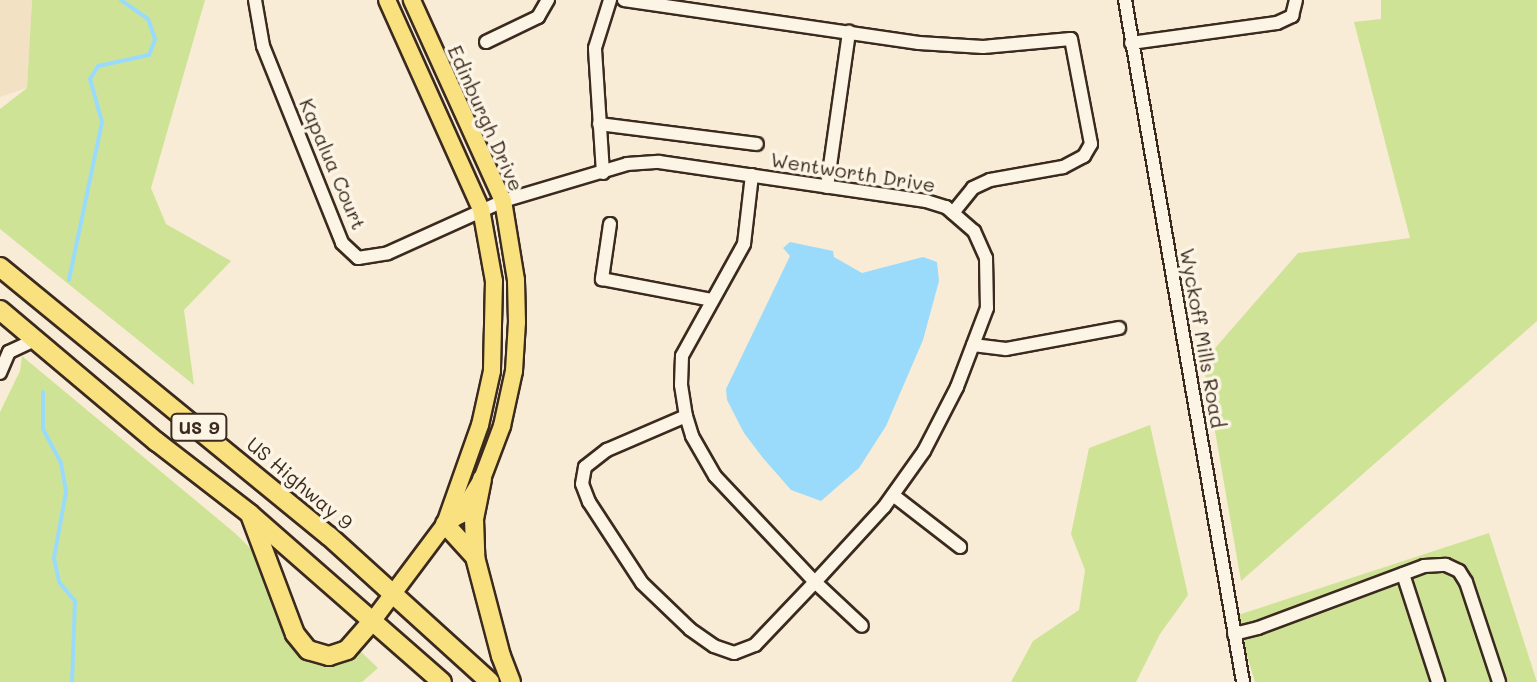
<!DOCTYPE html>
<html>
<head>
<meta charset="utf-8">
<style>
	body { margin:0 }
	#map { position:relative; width:1537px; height:682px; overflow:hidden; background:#f8ecd6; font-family:Mali,sans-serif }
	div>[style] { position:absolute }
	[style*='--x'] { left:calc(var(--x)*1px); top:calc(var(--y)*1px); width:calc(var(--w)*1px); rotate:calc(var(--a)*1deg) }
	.built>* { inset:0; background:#f3e1c3 }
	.green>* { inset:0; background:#cfe397 }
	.water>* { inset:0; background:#9adbfc }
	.stream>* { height:4px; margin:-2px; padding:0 2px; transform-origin:2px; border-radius:2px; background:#9adbfc }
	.roads { filter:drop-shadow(2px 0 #3b2a1e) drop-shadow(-2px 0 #3b2a1e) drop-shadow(0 2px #3b2a1e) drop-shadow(0 -2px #3b2a1e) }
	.minor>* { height:12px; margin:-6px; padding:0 6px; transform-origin:6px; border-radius:6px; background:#fcf5e5 }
	.major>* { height:16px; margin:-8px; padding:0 8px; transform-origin:8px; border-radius:8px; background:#fae180 }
	.highway>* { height:18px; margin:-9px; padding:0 9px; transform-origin:9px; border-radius:9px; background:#fae180 }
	span { translate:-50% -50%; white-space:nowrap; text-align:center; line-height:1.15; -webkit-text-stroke:7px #fcf5e5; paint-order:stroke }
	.shield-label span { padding:2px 6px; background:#fcf5e5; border:2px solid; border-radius:6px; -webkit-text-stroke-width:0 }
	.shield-label { font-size:18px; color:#3b2a1e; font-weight:700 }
	.street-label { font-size:20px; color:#3b2a1e }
</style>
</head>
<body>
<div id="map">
	<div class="built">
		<div style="clip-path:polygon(0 0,32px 0,27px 88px,0 97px)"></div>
	</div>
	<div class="green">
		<div style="clip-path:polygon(32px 0,205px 0,151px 188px,166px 224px,231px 261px,184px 310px,194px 385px,0 229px,0 109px,27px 88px)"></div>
		<div style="clip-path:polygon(1381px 0,1537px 0,1537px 321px,1241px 581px,1203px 362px,1298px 253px,1410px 238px,1354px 22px,1381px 19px)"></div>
		<div style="clip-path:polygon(22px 356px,236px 534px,259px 557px,290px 642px,338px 662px,359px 650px,378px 668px,362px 682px,0 682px,0 412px,20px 371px)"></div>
		<div style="clip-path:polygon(1150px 425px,1188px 595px,1160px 634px,1136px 682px,1011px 682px,1033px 641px,1079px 610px,1085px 570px,1071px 534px,1089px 448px)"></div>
		<div style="clip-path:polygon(1489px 533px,1537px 682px,1255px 682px,1235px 616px)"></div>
	</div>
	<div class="water">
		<div style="clip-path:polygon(790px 242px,833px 251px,834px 257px,862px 273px,923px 257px,937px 262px,939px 281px,923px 340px,886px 426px,859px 468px,821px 501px,791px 490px,763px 458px,744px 433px,727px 400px,726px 389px,790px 256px,783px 248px)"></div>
	</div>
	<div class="stream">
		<div style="--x:69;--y:280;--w:161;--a:-78.2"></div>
		<div style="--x:102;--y:122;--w:45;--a:-105.6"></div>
		<div style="--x:90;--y:79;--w:15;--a:-58"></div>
		<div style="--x:98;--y:66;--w:52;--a:-12.2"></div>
		<div style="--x:149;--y:55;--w:17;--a:-69"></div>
		<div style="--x:155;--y:39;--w:21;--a:-109"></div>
		<div style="--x:148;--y:19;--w:33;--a:-145"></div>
		<div style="--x:43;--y:392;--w:37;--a:90"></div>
		<div style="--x:43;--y:429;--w:38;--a:62"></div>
		<div style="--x:61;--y:463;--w:29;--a:80"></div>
		<div style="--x:66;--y:492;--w:67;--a:100.3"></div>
		<div style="--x:54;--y:558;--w:25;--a:78"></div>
		<div style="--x:59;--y:582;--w:25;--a:50"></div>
		<div style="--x:75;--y:601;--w:81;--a:92.1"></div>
	</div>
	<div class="roads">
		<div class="minor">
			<div style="--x:255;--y:0;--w:47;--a:80.1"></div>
			<div style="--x:263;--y:46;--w:212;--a:68.1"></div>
			<div style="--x:342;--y:243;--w:22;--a:43"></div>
			<div style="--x:358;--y:258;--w:30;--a:-9"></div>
			<div style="--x:388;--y:253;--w:126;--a:-24.3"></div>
			<div style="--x:503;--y:201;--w:129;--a:-16.6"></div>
			<div style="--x:627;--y:164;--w:32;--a:-4"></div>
			<div style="--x:659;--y:162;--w:270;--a:8.3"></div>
			<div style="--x:926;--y:201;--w:21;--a:17"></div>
			<div style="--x:946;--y:207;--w:37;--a:41"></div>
			<div style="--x:974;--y:231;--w:30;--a:66"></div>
			<div style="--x:986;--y:258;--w:50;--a:88.9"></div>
			<div style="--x:987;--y:308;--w:85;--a:110.8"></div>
			<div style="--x:957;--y:387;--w:72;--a:117.3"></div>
			<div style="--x:924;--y:451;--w:69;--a:125.5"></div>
			<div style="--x:884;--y:507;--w:102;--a:132.6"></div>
			<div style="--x:815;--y:582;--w:87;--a:133.6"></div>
			<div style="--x:755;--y:645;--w:22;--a:159"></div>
			<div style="--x:734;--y:653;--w:21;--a:-161"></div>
			<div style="--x:714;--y:646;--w:29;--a:-145"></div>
			<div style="--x:690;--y:629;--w:66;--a:-136.2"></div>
			<div style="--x:642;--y:583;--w:97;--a:-123.2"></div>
			<div style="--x:589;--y:502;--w:19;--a:-111"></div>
			<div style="--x:582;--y:484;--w:17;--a:-80"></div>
			<div style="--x:585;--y:467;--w:28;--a:-38"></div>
			<div style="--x:607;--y:450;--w:86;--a:-23.3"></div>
			<div style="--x:624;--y:0;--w:298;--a:8.3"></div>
			<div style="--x:919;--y:43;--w:64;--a:3.6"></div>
			<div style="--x:983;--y:47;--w:88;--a:-5.2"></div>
			<div style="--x:1071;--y:39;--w:107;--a:79.2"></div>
			<div style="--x:1091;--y:144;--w:14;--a:120"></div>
			<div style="--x:1084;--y:156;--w:24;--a:152"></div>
			<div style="--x:1063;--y:167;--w:74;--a:169.9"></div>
			<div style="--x:990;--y:180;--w:19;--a:155"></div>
			<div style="--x:973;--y:188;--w:32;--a:129"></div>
			<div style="--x:1125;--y:0;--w:692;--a:80.18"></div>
			<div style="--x:486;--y:42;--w:58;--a:-25.7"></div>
			<div style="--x:538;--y:17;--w:20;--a:-60"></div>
			<div style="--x:1131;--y:43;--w:147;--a:-7.8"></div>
			<div style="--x:1277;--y:23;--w:17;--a:-25"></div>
			<div style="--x:1292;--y:16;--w:16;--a:-76"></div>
			<div style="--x:599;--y:124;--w:159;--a:7.2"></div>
			<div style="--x:603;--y:173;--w:125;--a:-93.7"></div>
			<div style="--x:595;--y:48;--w:50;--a:-72.6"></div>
			<div style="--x:752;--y:175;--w:69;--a:96.6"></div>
			<div style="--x:744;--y:244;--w:128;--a:119"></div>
			<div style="--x:682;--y:356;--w:29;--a:92"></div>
			<div style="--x:681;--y:385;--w:31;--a:81"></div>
			<div style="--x:686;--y:416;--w:21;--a:73"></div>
			<div style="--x:692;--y:436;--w:46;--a:60.1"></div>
			<div style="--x:715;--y:476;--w:146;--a:46.7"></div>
			<div style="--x:815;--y:582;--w:64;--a:43.1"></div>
			<div style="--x:827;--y:187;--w:157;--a:-81.9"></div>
			<div style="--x:610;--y:224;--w:56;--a:98.3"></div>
			<div style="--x:602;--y:279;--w:112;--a:10.8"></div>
			<div style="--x:973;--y:345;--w:33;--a:7"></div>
			<div style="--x:1006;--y:349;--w:115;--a:-10.5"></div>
			<div style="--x:0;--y:373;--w:23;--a:-67"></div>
			<div style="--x:9;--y:352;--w:31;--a:-25"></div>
			<div style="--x:893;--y:495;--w:85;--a:37.8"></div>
			<div style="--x:1403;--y:574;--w:114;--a:72"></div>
			<div style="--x:1234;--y:634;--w:25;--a:-14"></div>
			<div style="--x:1258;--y:628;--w:177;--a:-20.5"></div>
			<div style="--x:1424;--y:566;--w:22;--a:-3"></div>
			<div style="--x:1446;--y:565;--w:14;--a:25"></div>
			<div style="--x:1459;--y:571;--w:13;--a:58"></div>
			<div style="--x:1466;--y:582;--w:105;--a:71.7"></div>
		</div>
		<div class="major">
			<div style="--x:387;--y:0;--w:229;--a:65.8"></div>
			<div style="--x:481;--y:209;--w:73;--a:79.8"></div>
			<div style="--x:494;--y:281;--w:90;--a:91.3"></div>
			<div style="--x:492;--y:371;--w:55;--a:102.5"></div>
			<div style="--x:480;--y:425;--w:105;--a:109.5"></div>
			<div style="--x:374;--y:619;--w:119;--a:-53.2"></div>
			<div style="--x:445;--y:524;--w:17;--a:-31"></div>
			<div style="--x:460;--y:515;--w:42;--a:-58.6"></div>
			<div style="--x:482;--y:479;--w:57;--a:-69.3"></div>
			<div style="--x:502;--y:426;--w:56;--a:-77.7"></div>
			<div style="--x:514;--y:371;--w:49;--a:-86.5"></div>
			<div style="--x:517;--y:322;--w:42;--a:-91.4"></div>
			<div style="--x:516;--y:280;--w:80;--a:-99.3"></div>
			<div style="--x:503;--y:201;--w:221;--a:-114.4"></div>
		</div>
		<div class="highway">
			<div style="--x:0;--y:267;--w:425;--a:39.3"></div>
			<div style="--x:329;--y:536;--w:217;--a:42.2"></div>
			<div style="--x:0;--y:310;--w:205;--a:40.1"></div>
			<div style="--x:157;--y:442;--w:118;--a:37.7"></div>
			<div style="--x:250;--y:514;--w:255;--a:41.2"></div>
			<div style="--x:482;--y:479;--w:41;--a:101.3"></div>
			<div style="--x:474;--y:519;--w:38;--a:88"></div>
			<div style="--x:475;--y:557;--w:102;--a:75.3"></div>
			<div style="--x:501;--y:656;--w:28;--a:69"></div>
			<div style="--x:251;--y:517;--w:125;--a:69.4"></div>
			<div style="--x:295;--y:634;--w:21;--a:51"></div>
			<div style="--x:308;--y:650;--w:22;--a:16"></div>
			<div style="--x:329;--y:656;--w:19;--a:-18"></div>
			<div style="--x:347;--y:650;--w:41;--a:-48.9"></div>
			<div style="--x:445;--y:524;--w:45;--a:47.7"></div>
		</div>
	</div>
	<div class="shield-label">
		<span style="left:199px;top:427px">US 9</span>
	</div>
	<div class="street-label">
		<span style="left:486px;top:118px;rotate:66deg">Edinburgh Drive</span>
		<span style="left:333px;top:164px;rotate:67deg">Kapalua Court</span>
		<span style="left:853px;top:172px;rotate:9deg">Wentworth Drive</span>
		<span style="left:1203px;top:338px;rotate:80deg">Wyckoff Mills Road</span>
		<span style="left:300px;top:483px;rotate:40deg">US Highway 9</span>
	</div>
</div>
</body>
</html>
